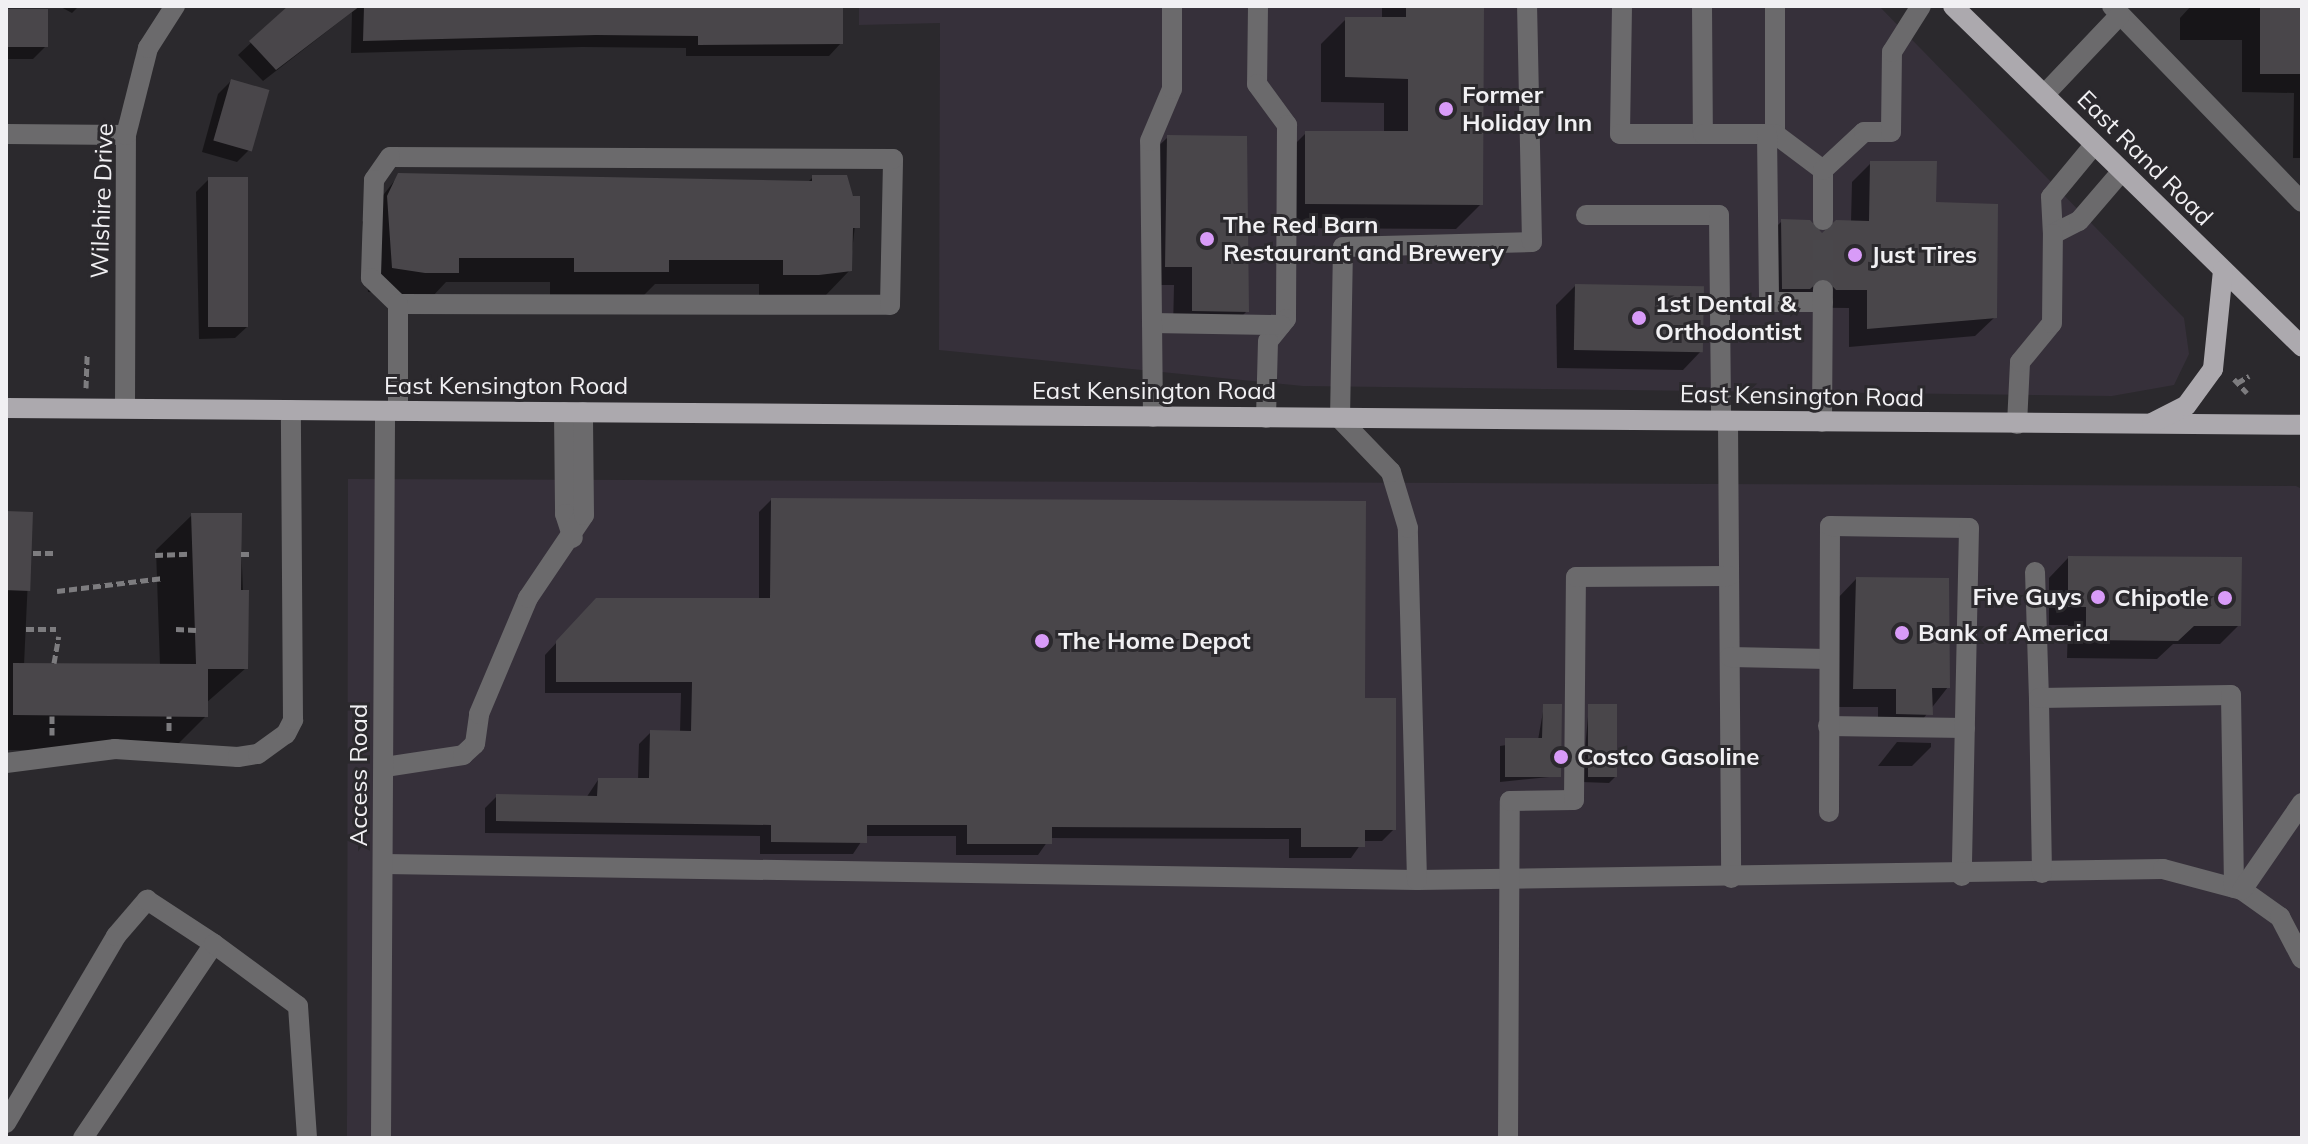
<!DOCTYPE html>
<html>
<head>
<meta charset="utf-8">
<style>
	body { margin:0 }
	#map { position:relative; width:2308px; height:1144px; overflow:hidden; background:#2b292d; font-family:Mulish,sans-serif }
	div>[style] { position:absolute }
	[style*='--x'] { left:calc(var(--x)*1px); top:calc(var(--y)*1px); width:calc(var(--w)*1px); rotate:calc(var(--a)*1deg) }
	.built>* { inset:0; background:#36303a }
	.shadow>* { inset:0; background:#0007 }
	.building>* { inset:0; background:#49464a; transform-origin:0 0 }
	.minor-tunnel>* { height:20px; margin-top:-10px; transform-origin:0; background:repeating-linear-gradient(90deg,#49474b 0 20px,transparent 0 30px) }
	.path>* { height:5px; margin-top:-2.5px; transform-origin:0; background:repeating-linear-gradient(90deg,#7d7c7f 0 8px,transparent 0 12px) }
	.minor>* { height:20px; margin:-10px; padding:0 10px; transform-origin:10px; border-radius:10px; background:#6b6a6c }
	.major>* { height:20px; margin:-10px; padding:0 10px; transform-origin:10px; border-radius:10px; background:#aca9ae }
	.dots>* { width:22px; height:22px; translate:-50% -50%; box-sizing:border-box; border:4px solid #2b292d; border-radius:50% }
	span { translate:-50% -50%; white-space:nowrap; text-align:center; line-height:1.15; -webkit-text-stroke:6px #2b292d; paint-order:stroke }
	.poi-label { font-size:24px; color:#f1f0f3; font-weight:700 }
	.left { translate:0 -50%; text-align:left }
	.right { translate:-100% -50%; text-align:right }
	.street-label { font-size:24px; color:#f1f0f3 }
	.frame { position:absolute; inset:0; border:8px solid #f1f0f3; pointer-events:none }
</style>
</head>
<body>
<div id="map">
	<div class="built">
		<div style="clip-path:polygon(859px 6px,1879px 6px,2184px 318px,2189px 354px,2174px 385px,2112px 396px,1303px 386px,939px 350px,940px 23px,859px 25px)"></div>
		<div style="clip-path:polygon(348px 479px,2296px 486px,2302px 489px,2302px 1138px,347px 1138px)"></div>
	</div>
	<div class="shadow">
		<div style="clip-path:polygon(59px 6px,79px 6px,72px 13px)"></div>
		<div style="clip-path:polygon(291px 6px,818px 6px,841px 43px,829px 56px,686px 56px,686px 48px,582px 47px,351px 53px,352px 12px,263px 81px,238px 55px)"></div>
		<div style="clip-path:polygon(1382px 6px,1482px 6px,1481px 204px,1456px 229px,1280px 228px,1281px 158px,1306px 133px,1384px 133px,1384px 103px,1321px 102px,1321px 44px,1346px 19px,1382px 19px)"></div>
		<div style="clip-path:polygon(2191px 6px,2302px 6px,2302px 158px,2293px 158px,2294px 93px,2242px 92px,2242px 40px,2180px 40px,2180px 18px)"></div>
		<div style="clip-path:polygon(6px 11px,46px 46px,33px 59px,6px 59px)"></div>
		<div style="clip-path:polygon(231px 81px,250px 149px,237px 162px,202px 152px,218px 94px)"></div>
		<div style="clip-path:polygon(1168px 137px,1247px 311px,1228px 330px,1173px 329px,1174px 285px,1146px 285px,1148px 156px)"></div>
		<div style="clip-path:polygon(1871px 163px,1934px 204px,1995px 317px,1975px 336px,1849px 347px,1849px 308px,1764px 307px,1763px 240px,1782px 221px,1822px 236px,1851px 222px,1852px 182px)"></div>
		<div style="clip-path:polygon(399px 175px,807px 183px,813px 177px,858px 198px,850px 270px,825px 296px,759px 299px,759px 284px,655px 284px,642px 297px,550px 297px,550px 282px,446px 282px,432px 297px,368px 292px,362px 222px)"></div>
		<div style="clip-path:polygon(209px 179px,248px 326px,235px 338px,199px 339px,196px 192px)"></div>
		<div style="clip-path:polygon(1575px 286px,1702px 350px,1683px 370px,1557px 368px,1556px 305px)"></div>
		<div style="clip-path:polygon(771px 500px,1363px 700px,1394px 829px,1382px 841px,1363px 841px,1351px 858px,1289px 858px,1289px 839px,1050px 838px,1038px 855px,956px 855px,956px 836px,865px 836px,853px 854px,760px 854px,760px 836px,485px 833px,485px 808px,497px 796px,586px 798px,598px 780px,638px 780px,639px 744px,651px 732px,680px 732px,681px 693px,545px 693px,545px 655px,584px 613px,759px 600px,759px 512px)"></div>
		<div style="clip-path:polygon(6px 513px,31px 514px,24px 665px,160px 666px,156px 550px,192px 515px,240px 515px,246px 668px,206px 703px,206px 716px,171px 751px,6px 750px)"></div>
		<div style="clip-path:polygon(2068px 558px,2239px 625px,2220px 644px,2173px 644px,2157px 659px,2067px 658px,2068px 625px,2049px 625px,2049px 578px)"></div>
		<div style="clip-path:polygon(1856px 579px,1948px 687px,1912px 733px,1878px 732px,1878px 707px,1835px 707px,1837px 599px)"></div>
		<div style="clip-path:polygon(1544px 706px,1559px 776px,1500px 782px,1500px 746px,1538px 740px)"></div>
		<div style="clip-path:polygon(1589px 706px,1615px 777px,1609px 783px,1582px 782px)"></div>
		<div style="clip-path:polygon(1897px 742px,1931px 743px,1931px 747px,1912px 766px,1878px 766px)"></div>
	</div>
	<div class="building">
		<div style="clip-path:polygon(288px 6px,360px 6px,276px 70px,249px 41px)"></div>
		<div style="clip-path:polygon(364px 6px,843px 6px,843px 44px,698px 45px,698px 36px,596px 35px,363px 41px)"></div>
		<div style="clip-path:polygon(1406px 6px,1484px 6px,1483px 205px,1305px 204px,1305px 131px,1408px 131px,1408px 79px,1345px 77px,1345px 17px,1406px 17px)"></div>
		<div style="left:2260px;top:6px;width:42px;height:68px"></div>
		<div style="left:6px;top:9px;width:42px;height:38px"></div>
		<div style="left:231px;top:79px;width:40px;height:64px;rotate:16deg"></div>
		<div style="clip-path:polygon(1167px 135px,1247px 136px,1249px 312px,1192px 311px,1192px 267px,1165px 267px)"></div>
		<div style="clip-path:polygon(1870px 161px,1937px 161px,1936px 202px,1998px 204px,1997px 318px,1867px 329px,1867px 290px,1836px 290px,1824px 277px,1810px 289px,1782px 289px,1781px 219px,1810px 220px,1822px 233px,1836px 220px,1869px 221px)"></div>
		<div style="clip-path:polygon(398px 173px,812px 181px,812px 175px,847px 175px,853px 196px,860px 196px,860px 228px,853px 228px,852px 271px,819px 275px,783px 275px,783px 260px,669px 260px,669px 272px,574px 272px,574px 258px,459px 258px,459px 273px,425px 273px,392px 268px,387px 196px)"></div>
		<div style="left:208px;top:177px;width:40px;height:150px"></div>
		<div style="left:1575px;top:284px;width:129px;height:66px;rotate:1deg"></div>
		<div style="clip-path:polygon(771px 498px,1366px 501px,1365px 698px,1396px 698px,1396px 830px,1365px 830px,1365px 847px,1301px 847px,1301px 828px,1052px 827px,1052px 844px,967px 844px,967px 825px,867px 825px,867px 843px,771px 842px,771px 825px,496px 821px,496px 794px,597px 796px,598px 778px,649px 778px,650px 730px,691px 731px,692px 682px,556px 682px,556px 641px,596px 598px,770px 598px)"></div>
		<div style="left:6px;top:511px;width:27px;height:79px;rotate:2deg"></div>
		<div style="clip-path:polygon(191px 513px,242px 513px,241px 590px,249px 590px,248px 669px,208px 669px,208px 717px,13px 715px,13px 663px,196px 664px)"></div>
		<div style="clip-path:polygon(2068px 556px,2242px 557px,2241px 626px,2194px 626px,2178px 641px,2086px 640px,2086px 607px,2068px 607px)"></div>
		<div style="clip-path:polygon(1856px 577px,1949px 578px,1950px 688px,1932px 688px,1933px 715px,1896px 714px,1896px 689px,1853px 689px)"></div>
		<div style="clip-path:polygon(1543px 704px,1562px 704px,1561px 777px,1505px 777px,1505px 738px,1542px 738px)"></div>
		<div style="left:1588px;top:704px;width:29px;height:73px"></div>
	</div>
	<div class="minor-tunnel">
		<div style="--x:1823;--y:290;--w:70;--a:-90"></div>
	</div>
	<div class="path">
		<div style="--x:2234;--y:379;--w:19;--a:47"></div>
		<div style="--x:2237;--y:383;--w:14;--a:-30"></div>
		<div style="--x:86;--y:388;--w:35;--a:-88"></div>
		<div style="--x:33;--y:553;--w:24;--a:0"></div>
		<div style="--x:241;--y:554;--w:12;--a:0"></div>
		<div style="--x:155;--y:555;--w:35;--a:-2"></div>
		<div style="--x:57;--y:591;--w:107;--a:-7"></div>
		<div style="--x:26;--y:629;--w:30;--a:0"></div>
		<div style="--x:176;--y:629;--w:20;--a:3"></div>
		<div style="--x:54;--y:663;--w:27;--a:-80"></div>
		<div style="--x:52;--y:716;--w:19;--a:90"></div>
		<div style="--x:169;--y:731;--w:15;--a:-90"></div>
	</div>
	<div class="minor">
		<div style="--x:1258;--y:6;--w:78;--a:90.7"></div>
		<div style="--x:1257;--y:84;--w:51;--a:53.8"></div>
		<div style="--x:1287;--y:125;--w:194;--a:90.3"></div>
		<div style="--x:1286;--y:319;--w:28;--a:129"></div>
		<div style="--x:1268;--y:341;--w:77;--a:91.5"></div>
		<div style="--x:1622;--y:6;--w:128;--a:90.9"></div>
		<div style="--x:1620;--y:134;--w:83;--a:0"></div>
		<div style="--x:1702;--y:6;--w:128;--a:89.6"></div>
		<div style="--x:1703;--y:134;--w:72;--a:0"></div>
		<div style="--x:1775;--y:6;--w:128;--a:90"></div>
		<div style="--x:1775;--y:134;--w:60;--a:36.9"></div>
		<div style="--x:2112;--y:6;--w:273;--a:45.9"></div>
		<div style="--x:2044;--y:95;--w:110;--a:-46.5"></div>
		<div style="--x:6;--y:134;--w:120;--a:0.5"></div>
		<div style="--x:1767;--y:134;--w:168;--a:89.3"></div>
		<div style="--x:1769;--y:302;--w:54;--a:0"></div>
		<div style="--x:2094;--y:145;--w:67;--a:129.6"></div>
		<div style="--x:2051;--y:197;--w:37;--a:87"></div>
		<div style="--x:2053;--y:234;--w:29;--a:-27"></div>
		<div style="--x:2079;--y:221;--w:65;--a:-49.4"></div>
		<div style="--x:1586;--y:215;--w:133;--a:0"></div>
		<div style="--x:1719;--y:215;--w:206;--a:89.4"></div>
		<div style="--x:1823;--y:220;--w:50;--a:-90"></div>
		<div style="--x:1823;--y:170;--w:56;--a:-42.8"></div>
		<div style="--x:1864;--y:132;--w:27;--a:0"></div>
		<div style="--x:1891;--y:132;--w:80;--a:-89.3"></div>
		<div style="--x:1892;--y:52;--w:54;--a:-57.8"></div>
		<div style="--x:398;--y:304;--w:492;--a:0.1"></div>
		<div style="--x:890;--y:305;--w:146;--a:-88.8"></div>
		<div style="--x:893;--y:159;--w:503;--a:-179.77"></div>
		<div style="--x:390;--y:157;--w:28;--a:125"></div>
		<div style="--x:374;--y:180;--w:98;--a:91.8"></div>
		<div style="--x:371;--y:278;--w:37;--a:44"></div>
		<div style="--x:398;--y:304;--w:107;--a:90"></div>
		<div style="--x:1152;--y:323;--w:129;--a:0.9"></div>
		<div style="--x:125;--y:408;--w:273;--a:-89.8"></div>
		<div style="--x:126;--y:135;--w:90;--a:-75.8"></div>
		<div style="--x:148;--y:48;--w:50;--a:-57.3"></div>
		<div style="--x:564;--y:412;--w:102;--a:89.4"></div>
		<div style="--x:565;--y:514;--w:25;--a:72"></div>
		<div style="--x:1153;--y:417;--w:276;--a:-90.6"></div>
		<div style="--x:1150;--y:141;--w:56;--a:-67.1"></div>
		<div style="--x:1172;--y:89;--w:83;--a:-90"></div>
		<div style="--x:1728;--y:422;--w:456;--a:89.6"></div>
		<div style="--x:1822;--y:422;--w:132;--a:-89.6"></div>
		<div style="--x:2017;--y:424;--w:62;--a:-87.2"></div>
		<div style="--x:2020;--y:362;--w:50;--a:-50.6"></div>
		<div style="--x:2052;--y:323;--w:89;--a:-89.4"></div>
		<div style="--x:2035;--y:572;--w:126;--a:88.2"></div>
		<div style="--x:1730;--y:657;--w:98;--a:1.2"></div>
		<div style="--x:1828;--y:726;--w:137;--a:0.8"></div>
		<div style="--x:6;--y:763;--w:110;--a:-7.3"></div>
		<div style="--x:115;--y:749;--w:123;--a:3.7"></div>
		<div style="--x:238;--y:757;--w:20;--a:-9"></div>
		<div style="--x:258;--y:754;--w:34;--a:-36"></div>
		<div style="--x:286;--y:734;--w:16;--a:-63"></div>
		<div style="--x:293;--y:720;--w:310;--a:-90.4"></div>
		<div style="--x:385;--y:767;--w:79;--a:-8.7"></div>
		<div style="--x:463;--y:755;--w:16;--a:-43"></div>
		<div style="--x:475;--y:744;--w:30;--a:-82"></div>
		<div style="--x:479;--y:714;--w:126;--a:-67.1"></div>
		<div style="--x:528;--y:598;--w:100;--a:-56"></div>
		<div style="--x:584;--y:515;--w:103;--a:-90.6"></div>
		<div style="--x:1829;--y:812;--w:286;--a:-89.8"></div>
		<div style="--x:1830;--y:526;--w:139;--a:0.8"></div>
		<div style="--x:1969;--y:528;--w:348;--a:91.2"></div>
		<div style="--x:385;--y:864;--w:1032;--a:0.89"></div>
		<div style="--x:1417;--y:880;--w:746;--a:-0.84"></div>
		<div style="--x:2163;--y:869;--w:82;--a:14.9"></div>
		<div style="--x:2242;--y:890;--w:47;--a:35.4"></div>
		<div style="--x:2280;--y:917;--w:47;--a:62.4"></div>
		<div style="--x:2042;--y:873;--w:175;--a:-91"></div>
		<div style="--x:2039;--y:698;--w:192;--a:-0.9"></div>
		<div style="--x:2231;--y:695;--w:193;--a:89.1"></div>
		<div style="--x:1417;--y:880;--w:352;--a:-91.5"></div>
		<div style="--x:1408;--y:528;--w:59;--a:-106.9"></div>
		<div style="--x:1391;--y:472;--w:74;--a:-133.9"></div>
		<div style="--x:1340;--y:419;--w:172;--a:-89"></div>
		<div style="--x:1343;--y:247;--w:189;--a:-1.5"></div>
		<div style="--x:1532;--y:242;--w:236;--a:-91.2"></div>
		<div style="--x:2242;--y:890;--w:106;--a:-55.4"></div>
		<div style="--x:6;--y:1123;--w:217;--a:-59.5"></div>
		<div style="--x:116;--y:936;--w:48;--a:-49.3"></div>
		<div style="--x:147;--y:900;--w:80;--a:33.3"></div>
		<div style="--x:83;--y:1138;--w:234;--a:-56"></div>
		<div style="--x:214;--y:944;--w:104;--a:36.4"></div>
		<div style="--x:298;--y:1006;--w:132;--a:86.1"></div>
		<div style="--x:381;--y:1138;--w:727;--a:-89.68"></div>
		<div style="--x:1508;--y:1138;--w:337;--a:-89.7"></div>
		<div style="--x:1510;--y:801;--w:64;--a:-0.9"></div>
		<div style="--x:1574;--y:800;--w:223;--a:-89.5"></div>
		<div style="--x:1576;--y:577;--w:153;--a:-0.4"></div>
	</div>
	<div class="major">
		<div style="--x:1953;--y:6;--w:488;--a:44.3"></div>
		<div style="--x:6;--y:408;--w:2296;--a:0.42"></div>
		<div style="--x:2152;--y:423;--w:38;--a:-27"></div>
		<div style="--x:2186;--y:406;--w:46;--a:-53.9"></div>
		<div style="--x:2213;--y:369;--w:99;--a:-84.2"></div>
	</div>
	<div class="dots">
		<div style="left:1446px;top:109px;background:#d89bf8"></div>
		<div style="left:1207px;top:239px;background:#d89bf8"></div>
		<div style="left:1855px;top:255px;background:#d89bf8"></div>
		<div style="left:1639px;top:318px;background:#d89bf8"></div>
		<div style="left:2098px;top:597px;background:#d89bf8"></div>
		<div style="left:2225px;top:598px;background:#d89bf8"></div>
		<div style="left:1902px;top:633px;background:#d89bf8"></div>
		<div style="left:1042px;top:641px;background:#d89bf8"></div>
		<div style="left:1561px;top:757px;background:#d89bf8"></div>
	</div>
	<div class="poi-label">
		<span class="left" style="left:1462px;top:109px">Former<br>Holiday Inn</span>
		<span class="left" style="left:1223px;top:239px">The Red Barn<br>Restaurant and Brewery</span>
		<span class="left" style="left:1871px;top:255px">Just Tires</span>
		<span class="left" style="left:1655px;top:318px">1st Dental &amp;<br>Orthodontist</span>
		<span class="right" style="left:2082px;top:597px">Five Guys</span>
		<span class="right" style="left:2209px;top:598px">Chipotle</span>
		<span class="left" style="left:1918px;top:633px">Bank of America</span>
		<span class="left" style="left:1058px;top:641px">The Home Depot</span>
		<span class="left" style="left:1577px;top:757px">Costco Gasoline</span>
	</div>
	<div class="street-label">
		<span style="left:2145px;top:158px;rotate:45deg">East Rand Road</span>
		<span style="left:102px;top:201px;rotate:-88deg">Wilshire Drive</span>
		<span style="left:506px;top:386px">East Kensington Road</span>
		<span style="left:1154px;top:391px">East Kensington Road</span>
		<span style="left:1802px;top:396px;rotate:1deg">East Kensington Road</span>
		<span style="left:359px;top:775px;rotate:-90deg">Access Road</span>
	</div>
	<div class="frame"></div>
</div>
</body>
</html>
